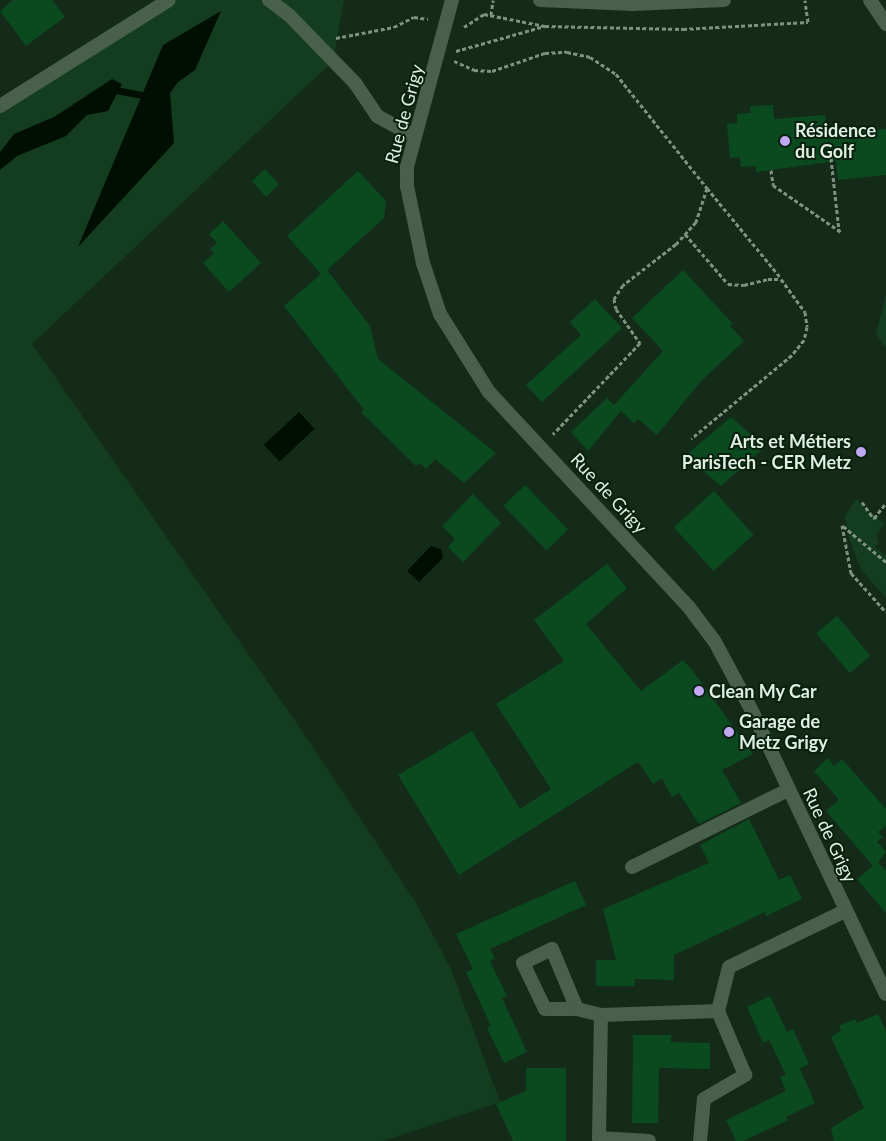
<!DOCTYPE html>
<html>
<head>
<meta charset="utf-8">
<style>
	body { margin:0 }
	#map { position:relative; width:886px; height:1141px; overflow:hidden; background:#132b18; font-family:Lato,sans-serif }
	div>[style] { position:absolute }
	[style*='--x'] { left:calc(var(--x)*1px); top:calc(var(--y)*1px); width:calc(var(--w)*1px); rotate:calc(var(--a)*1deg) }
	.green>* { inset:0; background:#133d1e }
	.water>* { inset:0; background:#010f03; transform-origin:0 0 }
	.stream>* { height:7px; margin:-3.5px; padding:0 3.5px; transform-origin:3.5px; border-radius:3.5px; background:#010f03 }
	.building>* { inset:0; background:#0b4a1f; transform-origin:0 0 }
	.path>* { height:3px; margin-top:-1.5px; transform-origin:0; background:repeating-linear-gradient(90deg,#7f9282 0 4px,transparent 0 6.5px) }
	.service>* { height:14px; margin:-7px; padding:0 7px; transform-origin:7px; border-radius:7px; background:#48604c }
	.minor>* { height:14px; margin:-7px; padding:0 7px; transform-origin:7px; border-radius:7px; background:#48604c }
	.tertiary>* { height:14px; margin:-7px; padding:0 7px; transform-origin:7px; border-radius:7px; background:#48604c }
	.dots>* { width:14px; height:14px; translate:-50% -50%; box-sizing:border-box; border:2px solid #09210f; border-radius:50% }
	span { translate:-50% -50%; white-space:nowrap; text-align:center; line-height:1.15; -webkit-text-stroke:4px #09210f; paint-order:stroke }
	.street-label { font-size:18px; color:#e0efe2 }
	.poi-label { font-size:18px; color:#e0efe2; font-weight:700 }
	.left { translate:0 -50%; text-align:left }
	.right { translate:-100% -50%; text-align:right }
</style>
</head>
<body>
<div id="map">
	<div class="green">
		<div style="clip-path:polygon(155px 0,344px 0,333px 61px,32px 344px,309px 741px,416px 903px,451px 969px,500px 1102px,383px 1141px,0 1141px,0 98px)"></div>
		<div style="clip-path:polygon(886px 294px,886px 348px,876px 334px)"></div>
		<div style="clip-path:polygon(856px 499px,884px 524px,876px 535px,879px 542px,875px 547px,886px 556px,886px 598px,861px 570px,849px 538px,845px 516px)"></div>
	</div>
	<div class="water">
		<div style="clip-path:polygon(221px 11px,195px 70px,178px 82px,170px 93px,174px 143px,78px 247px,163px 45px)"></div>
		<div style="clip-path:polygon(112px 79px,122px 84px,108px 111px,87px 115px,66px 136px,17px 156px,0 170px,0 152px,14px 134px,54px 117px)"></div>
		<div style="left:299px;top:412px;width:23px;height:48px;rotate:47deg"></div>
		<div style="clip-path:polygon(431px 546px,441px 549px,443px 558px,419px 582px,407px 571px)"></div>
	</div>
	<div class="stream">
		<div style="--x:110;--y:94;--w:7;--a:-34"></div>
		<div style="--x:116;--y:90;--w:31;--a:11"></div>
		<div style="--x:146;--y:96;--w:5;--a:-53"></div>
	</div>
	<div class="building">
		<div style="clip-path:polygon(13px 0,52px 0,65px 17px,26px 46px,0 11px)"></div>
		<div style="clip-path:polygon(773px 105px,774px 119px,825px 115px,826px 128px,836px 127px,836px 133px,886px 129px,886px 175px,838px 180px,836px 161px,756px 172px,756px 166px,741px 167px,740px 157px,730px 158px,727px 124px,737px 123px,737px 114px,751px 113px,750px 106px)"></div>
		<div style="left:265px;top:169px;width:21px;height:18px;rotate:47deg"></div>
		<div style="clip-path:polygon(358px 171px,386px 201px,384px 218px,327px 270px,370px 326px,378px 359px,496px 453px,464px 483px,435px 459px,426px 469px,420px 463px,416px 466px,361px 412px,364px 410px,284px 306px,321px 274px,287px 236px)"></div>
		<div style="clip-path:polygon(223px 221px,261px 263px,229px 292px,203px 263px,214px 253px,210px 249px,217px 243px,209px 234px)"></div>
		<div style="clip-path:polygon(683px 270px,733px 324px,730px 326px,744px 341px,701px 381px,657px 435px,638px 419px,634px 423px,621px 411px,588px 451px,571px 432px,607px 398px,614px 405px,663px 351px,632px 318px)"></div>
		<div style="clip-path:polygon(595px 299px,622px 328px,542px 402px,526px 385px,581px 335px,570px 322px)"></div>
		<div style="clip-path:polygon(731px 417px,765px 447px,721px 486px,685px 456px)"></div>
		<div style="left:525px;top:485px;width:62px;height:30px;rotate:46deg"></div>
		<div style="left:714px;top:491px;width:59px;height:54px;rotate:48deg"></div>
		<div style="clip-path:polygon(473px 494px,501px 523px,463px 562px,448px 547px,455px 539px,442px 526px)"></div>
		<div style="clip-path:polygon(607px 564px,627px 588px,586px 624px,641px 691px,683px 660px,693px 671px,753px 754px,722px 770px,741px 803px,699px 824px,679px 793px,672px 797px,662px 778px,653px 784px,638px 762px,459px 875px,398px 775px,472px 731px,520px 809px,551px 789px,496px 704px,564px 661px,534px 620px)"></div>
		<div style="left:837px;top:616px;width:52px;height:27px;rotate:50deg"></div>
		<div style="clip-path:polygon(828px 758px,834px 766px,842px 759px,886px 809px,886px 826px,878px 832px,883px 837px,877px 842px,886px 852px,878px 862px,886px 871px,886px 913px,857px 879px,873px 866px,826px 811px,839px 800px,814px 771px)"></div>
		<div style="clip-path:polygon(749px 819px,779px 880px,790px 875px,802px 899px,766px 916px,765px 912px,674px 955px,674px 980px,635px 979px,635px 986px,596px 986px,596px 960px,616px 960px,603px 909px,709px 863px,700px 845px)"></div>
		<div style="clip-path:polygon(575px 881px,586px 905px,490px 949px,495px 958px,490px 961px,507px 996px,502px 998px,527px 1052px,504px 1063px,487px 1028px,491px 1026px,466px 972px,473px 969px,456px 934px)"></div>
		<div style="clip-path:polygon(770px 996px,787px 1032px,793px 1029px,809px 1064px,793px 1072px,800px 1069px,815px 1103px,786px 1117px,788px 1120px,743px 1141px,736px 1141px,726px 1120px,786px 1091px,780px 1077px,786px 1075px,769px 1040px,763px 1043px,747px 1007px)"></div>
		<div style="clip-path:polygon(878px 1014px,886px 1031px,886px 1141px,834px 1141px,831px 1128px,864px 1108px,831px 1037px,841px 1031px,839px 1026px,855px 1019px,857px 1023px)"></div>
		<div style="clip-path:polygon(633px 1035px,671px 1035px,671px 1042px,710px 1043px,710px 1069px,659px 1068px,658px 1123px,632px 1123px)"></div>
		<div style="clip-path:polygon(526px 1068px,566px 1068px,566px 1141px,513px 1141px,496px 1104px,526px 1091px)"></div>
	</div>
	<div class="path">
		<div style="--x:491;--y:15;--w:15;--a:-82"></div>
		<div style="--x:464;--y:27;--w:24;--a:-33"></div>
		<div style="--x:484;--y:14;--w:62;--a:11.1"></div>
		<div style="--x:336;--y:38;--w:59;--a:-10.7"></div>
		<div style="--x:394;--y:27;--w:22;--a:-27"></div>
		<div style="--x:414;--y:17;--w:14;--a:8"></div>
		<div style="--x:456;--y:51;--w:92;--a:-15.7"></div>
		<div style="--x:545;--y:26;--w:138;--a:1.2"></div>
		<div style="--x:683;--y:29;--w:125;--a:-3.2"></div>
		<div style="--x:808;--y:22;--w:22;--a:-98"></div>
		<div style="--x:454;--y:61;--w:22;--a:24"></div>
		<div style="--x:474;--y:70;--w:18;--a:3"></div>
		<div style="--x:492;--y:71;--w:56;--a:-18.8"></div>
		<div style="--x:545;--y:53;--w:22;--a:-3"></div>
		<div style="--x:567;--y:52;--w:24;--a:12"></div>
		<div style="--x:590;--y:57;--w:31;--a:33"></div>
		<div style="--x:616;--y:74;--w:146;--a:51.4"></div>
		<div style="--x:707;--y:188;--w:36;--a:108"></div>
		<div style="--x:696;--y:222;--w:30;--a:132"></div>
		<div style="--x:676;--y:244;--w:67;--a:142.3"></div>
		<div style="--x:623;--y:285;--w:17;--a:123"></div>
		<div style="--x:614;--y:299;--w:10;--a:79"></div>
		<div style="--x:616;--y:309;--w:42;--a:54.8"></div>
		<div style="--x:640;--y:343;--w:126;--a:133.7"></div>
		<div style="--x:831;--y:158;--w:73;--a:83.7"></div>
		<div style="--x:771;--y:170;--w:15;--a:82"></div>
		<div style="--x:773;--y:185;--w:83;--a:34.7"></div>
		<div style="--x:707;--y:188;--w:117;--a:50.6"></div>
		<div style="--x:685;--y:234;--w:66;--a:49.3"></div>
		<div style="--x:728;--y:284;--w:16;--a:4"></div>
		<div style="--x:744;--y:285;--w:25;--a:-14"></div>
		<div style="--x:768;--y:279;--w:13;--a:0"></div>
		<div style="--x:781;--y:279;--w:41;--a:54"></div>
		<div style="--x:805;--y:312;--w:15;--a:82"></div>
		<div style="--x:807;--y:327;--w:13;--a:103"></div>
		<div style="--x:804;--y:340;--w:19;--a:129"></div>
		<div style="--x:792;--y:355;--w:131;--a:140.3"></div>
		<div style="--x:862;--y:502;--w:19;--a:55"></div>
		<div style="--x:873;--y:518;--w:6;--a:-18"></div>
		<div style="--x:874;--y:518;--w:19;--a:-51"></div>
		<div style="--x:842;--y:525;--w:49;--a:79.4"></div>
		<div style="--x:851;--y:573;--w:52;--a:48.1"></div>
		<div style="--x:843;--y:526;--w:56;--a:39.9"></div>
	</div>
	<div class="service">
		<div style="--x:632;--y:867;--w:174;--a:-26.3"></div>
	</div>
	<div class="minor">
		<div style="--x:269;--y:0;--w:25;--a:37"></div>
		<div style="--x:289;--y:15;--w:95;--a:45.9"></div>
		<div style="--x:355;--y:83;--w:40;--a:56"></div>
		<div style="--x:377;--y:116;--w:42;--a:28.4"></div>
		<div style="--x:452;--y:0;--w:173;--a:105.1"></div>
		<div style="--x:407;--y:167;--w:19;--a:90"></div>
		<div style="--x:407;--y:186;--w:79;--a:78.3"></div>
		<div style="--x:423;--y:263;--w:54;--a:71.6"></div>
		<div style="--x:440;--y:314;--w:92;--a:57.9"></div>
		<div style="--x:489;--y:392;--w:292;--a:47.1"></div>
		<div style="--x:688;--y:606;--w:45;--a:53.1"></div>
		<div style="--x:715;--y:642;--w:78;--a:61.8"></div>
		<div style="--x:752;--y:711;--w:313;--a:64.7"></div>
		<div style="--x:870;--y:0;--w:29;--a:56"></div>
		<div style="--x:0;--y:106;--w:199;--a:-32.1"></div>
		<div style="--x:577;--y:1009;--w:32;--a:180"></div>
		<div style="--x:545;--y:1009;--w:51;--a:-115.6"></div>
		<div style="--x:523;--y:963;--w:32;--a:-26"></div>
		<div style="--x:552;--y:949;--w:65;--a:67.4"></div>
		<div style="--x:577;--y:1009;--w:25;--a:14"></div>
		<div style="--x:649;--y:1141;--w:50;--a:-176.6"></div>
		<div style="--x:599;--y:1138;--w:123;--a:-89.1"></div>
		<div style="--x:601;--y:1015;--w:117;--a:-2"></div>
		<div style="--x:700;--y:1141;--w:42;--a:-84.6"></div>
		<div style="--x:704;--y:1099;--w:48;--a:-30.3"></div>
		<div style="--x:745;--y:1075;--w:69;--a:-112.9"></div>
		<div style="--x:718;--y:1011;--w:45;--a:-76"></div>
		<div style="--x:729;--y:967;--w:129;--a:-25.8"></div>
	</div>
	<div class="tertiary">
		<div style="--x:540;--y:0;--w:93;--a:2.5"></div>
		<div style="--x:633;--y:4;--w:91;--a:-2.5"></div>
	</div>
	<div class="dots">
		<div style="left:785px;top:141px;background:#c1a8f3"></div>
		<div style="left:861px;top:452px;background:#c1a8f3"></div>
		<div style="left:699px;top:691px;background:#c1a8f3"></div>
		<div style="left:729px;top:732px;background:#c1a8f3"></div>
	</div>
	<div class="street-label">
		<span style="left:404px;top:114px;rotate:-75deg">Rue de Grigy</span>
		<span style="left:609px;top:493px;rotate:47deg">Rue de Grigy</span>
		<span style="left:830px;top:835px;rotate:65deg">Rue de Grigy</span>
	</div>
	<div class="poi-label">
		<span class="left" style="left:795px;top:141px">Résidence<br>du Golf</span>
		<span class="right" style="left:851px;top:452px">Arts et Métiers<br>ParisTech - CER Metz</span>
		<span class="left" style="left:709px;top:691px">Clean My Car</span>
		<span class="left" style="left:739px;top:732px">Garage de<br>Metz Grigy</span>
	</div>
</div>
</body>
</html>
